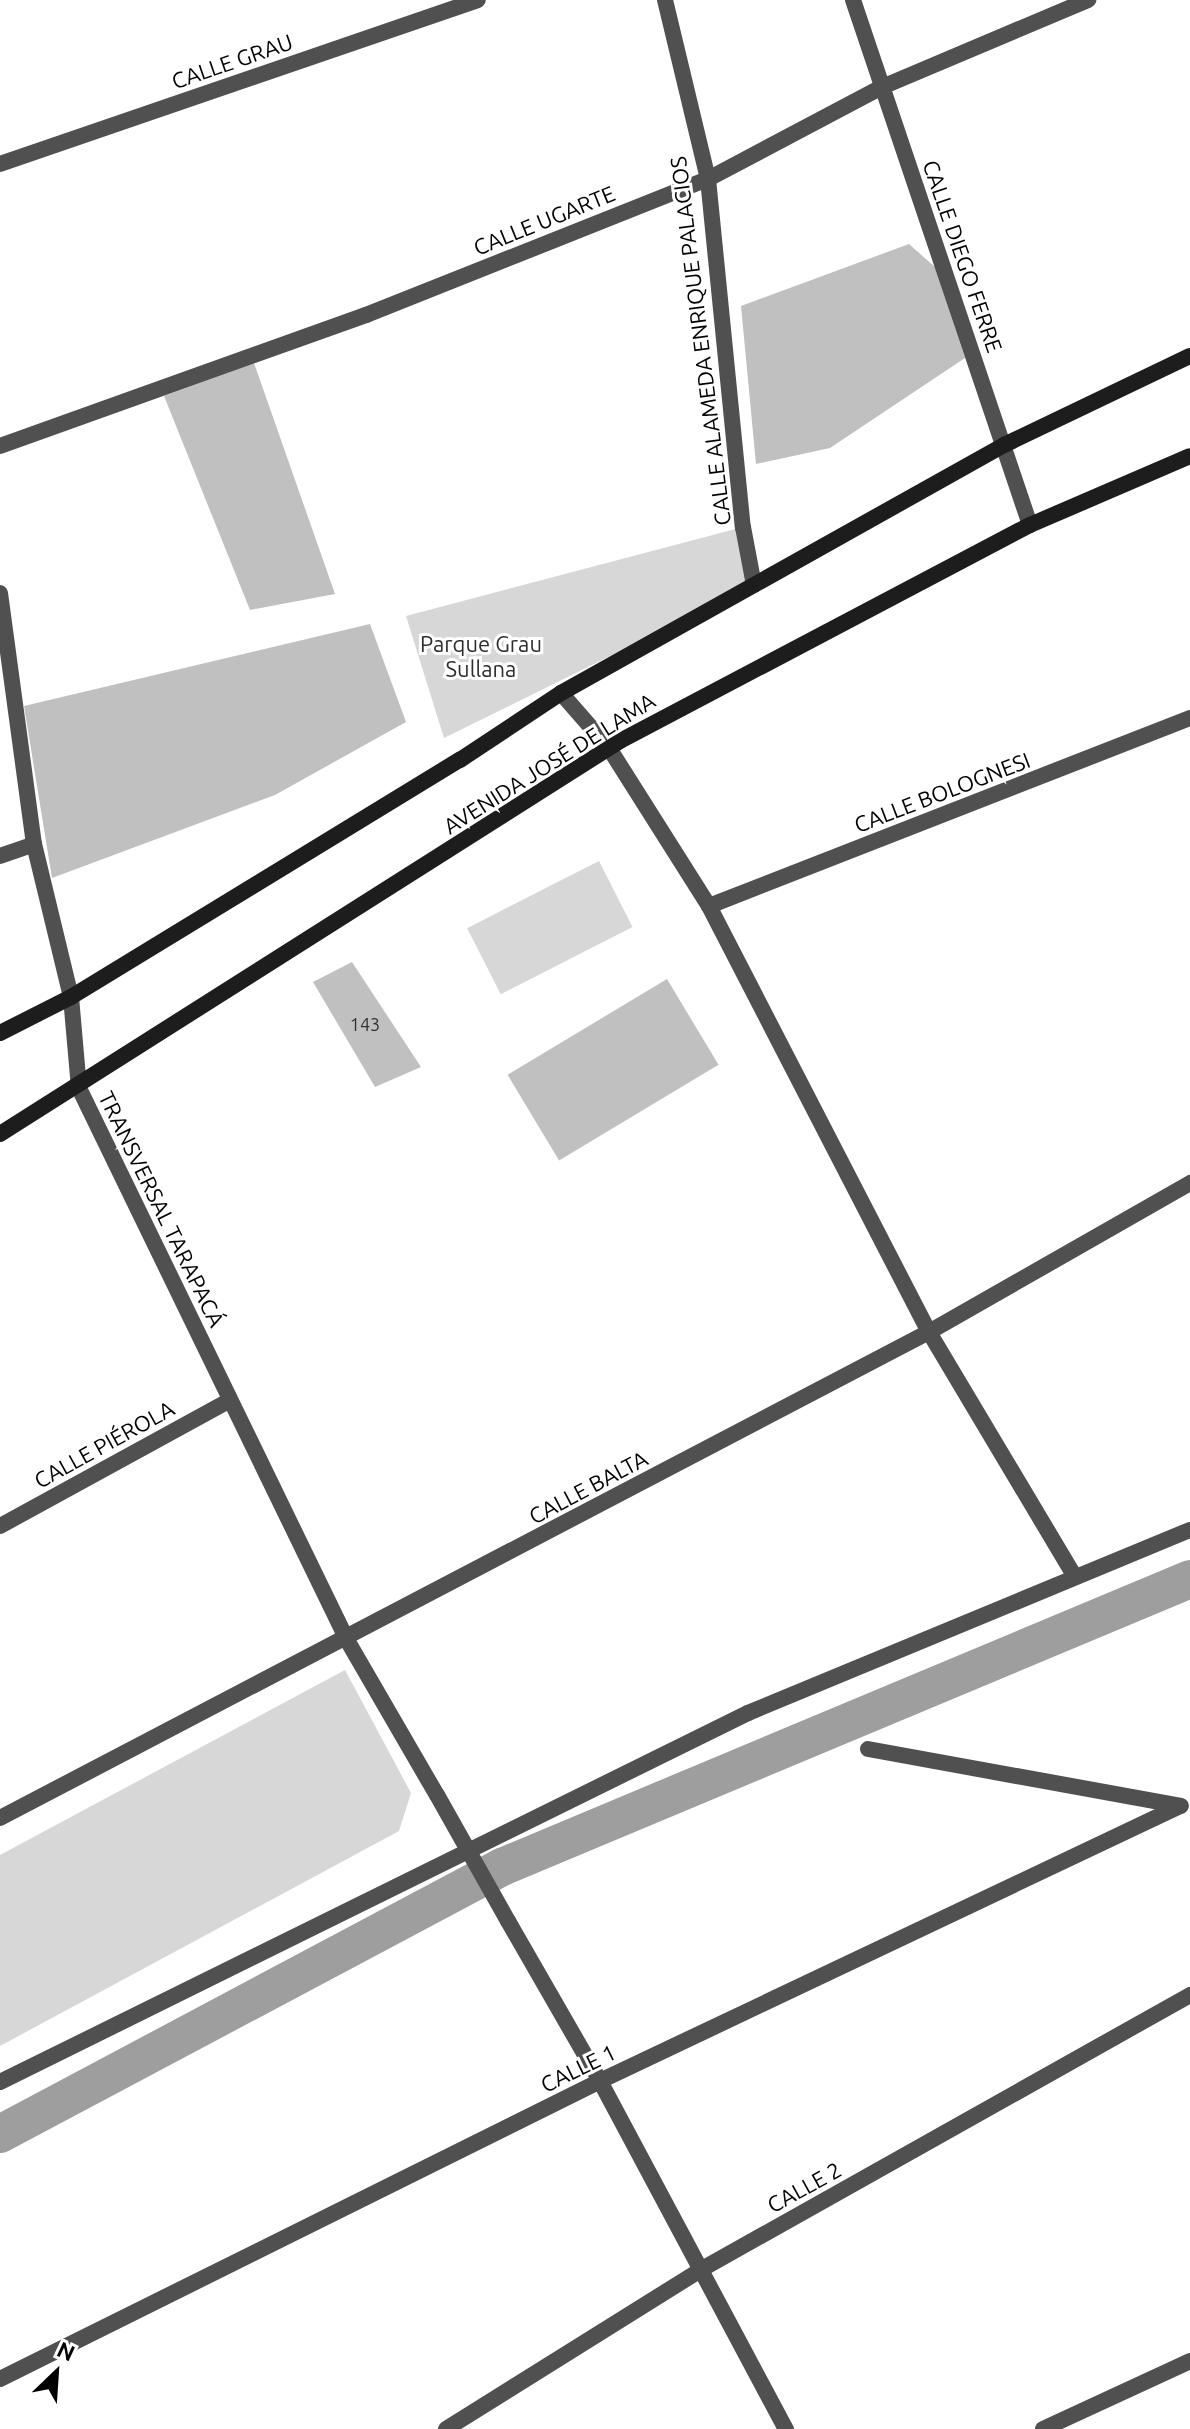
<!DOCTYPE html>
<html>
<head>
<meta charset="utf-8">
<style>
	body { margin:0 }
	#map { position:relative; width:1190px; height:2429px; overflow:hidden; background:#fff; font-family:Ubuntu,sans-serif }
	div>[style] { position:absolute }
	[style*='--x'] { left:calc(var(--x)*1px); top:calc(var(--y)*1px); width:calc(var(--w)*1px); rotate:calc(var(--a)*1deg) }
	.green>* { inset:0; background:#d7d7d7; transform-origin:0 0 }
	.canal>* { height:38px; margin:-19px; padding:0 19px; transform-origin:19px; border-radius:19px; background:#9e9e9e }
	.building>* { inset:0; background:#c0c0c0; transform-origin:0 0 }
	.minor>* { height:16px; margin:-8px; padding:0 8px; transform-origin:8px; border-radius:8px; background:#505050 }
	.secondary>* { height:16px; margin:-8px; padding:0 8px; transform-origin:8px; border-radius:8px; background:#1d1d1d }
	.minor-bridge>* { height:16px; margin:-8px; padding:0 8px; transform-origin:8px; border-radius:8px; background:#505050 }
	span { translate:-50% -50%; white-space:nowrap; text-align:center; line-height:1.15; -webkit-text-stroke:6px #fff; paint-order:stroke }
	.number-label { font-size:18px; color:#303030 }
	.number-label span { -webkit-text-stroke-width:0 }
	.street-label { font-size:22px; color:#000 }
	.park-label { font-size:22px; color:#2e2e2e }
	.north { position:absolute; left:16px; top:2333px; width:80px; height:80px; -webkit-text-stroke:6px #fff; paint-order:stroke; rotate:25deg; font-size:22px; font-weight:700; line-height:32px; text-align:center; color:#000 }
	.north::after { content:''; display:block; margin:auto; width:28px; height:36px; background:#000; clip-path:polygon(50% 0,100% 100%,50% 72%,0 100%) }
</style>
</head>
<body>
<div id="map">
	<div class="green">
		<div style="clip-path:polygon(743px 527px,754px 585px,444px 738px,406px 616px)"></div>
		<div style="left:599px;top:861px;width:74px;height:148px;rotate:63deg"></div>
		<div style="clip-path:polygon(345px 1670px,411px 1793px,399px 1831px,0 2046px,0 1855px)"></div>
	</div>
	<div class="canal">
		<div style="--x:0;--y:2134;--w:569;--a:-28.01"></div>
		<div style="--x:502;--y:1867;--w:746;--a:-22.71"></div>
	</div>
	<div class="building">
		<div style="clip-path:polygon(909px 244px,935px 267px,965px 358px,830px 448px,756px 464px,741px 306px)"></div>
		<div style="clip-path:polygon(254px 363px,335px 594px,250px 610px,164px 396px)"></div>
		<div style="clip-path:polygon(370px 624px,406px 722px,275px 795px,52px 878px,24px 706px)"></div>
		<div style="clip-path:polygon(352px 962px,421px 1067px,375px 1087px,313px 982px)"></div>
		<div style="left:667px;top:979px;width:100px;height:186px;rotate:59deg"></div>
	</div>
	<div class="minor">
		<div style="--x:665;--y:0;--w:184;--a:76.5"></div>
		<div style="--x:708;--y:179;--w:350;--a:84.3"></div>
		<div style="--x:743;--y:527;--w:59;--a:79.3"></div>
		<div style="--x:853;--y:0;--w:554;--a:71.37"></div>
		<div style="--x:0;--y:164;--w:505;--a:-18.94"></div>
		<div style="--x:0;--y:446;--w:389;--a:-19.7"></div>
		<div style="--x:366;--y:315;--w:368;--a:-21.7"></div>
		<div style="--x:708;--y:179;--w:197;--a:-27.9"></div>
		<div style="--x:882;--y:87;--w:224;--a:-22.9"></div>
		<div style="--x:0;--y:593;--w:253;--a:82.3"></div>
		<div style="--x:34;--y:844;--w:157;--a:76.4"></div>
		<div style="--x:71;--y:997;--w:91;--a:85"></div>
		<div style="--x:79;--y:1088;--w:614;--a:64.1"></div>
		<div style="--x:347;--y:1640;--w:179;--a:59.9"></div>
		<div style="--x:561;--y:693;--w:73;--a:48.9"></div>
		<div style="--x:609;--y:748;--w:187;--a:57.7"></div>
		<div style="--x:709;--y:906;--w:479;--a:62.7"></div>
		<div style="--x:929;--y:1332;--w:283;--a:59.2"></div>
		<div style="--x:0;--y:856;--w:36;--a:-19"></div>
		<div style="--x:709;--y:906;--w:516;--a:-21.35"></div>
		<div style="--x:0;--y:1526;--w:262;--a:-28.7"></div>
		<div style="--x:868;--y:1749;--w:318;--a:10.3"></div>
		<div style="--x:0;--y:1818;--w:1048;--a:-27.62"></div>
		<div style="--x:929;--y:1332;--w:301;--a:-29.7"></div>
		<div style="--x:508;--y:1921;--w:185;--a:60.1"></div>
		<div style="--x:600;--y:2081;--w:395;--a:61.9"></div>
		<div style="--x:0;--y:2082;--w:834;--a:-26.26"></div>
		<div style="--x:748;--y:1713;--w:478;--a:-22.5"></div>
		<div style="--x:0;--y:2379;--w:670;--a:-26.41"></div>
		<div style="--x:600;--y:2081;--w:642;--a:-25.37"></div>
		<div style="--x:446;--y:2429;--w:302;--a:-32"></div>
		<div style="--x:702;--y:2269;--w:560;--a:-29.31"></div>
		<div style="--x:1043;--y:2429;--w:162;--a:-24.8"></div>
	</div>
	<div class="secondary">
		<div style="--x:0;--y:1033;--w:80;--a:-26.9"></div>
		<div style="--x:71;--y:997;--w:456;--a:-31.4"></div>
		<div style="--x:460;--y:760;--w:121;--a:-33.6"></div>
		<div style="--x:561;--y:693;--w:508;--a:-29.24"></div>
		<div style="--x:1004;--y:445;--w:206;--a:-25.6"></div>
		<div style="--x:0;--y:1134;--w:734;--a:-32.37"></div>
		<div style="--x:620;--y:741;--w:463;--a:-27.8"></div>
		<div style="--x:1030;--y:525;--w:174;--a:-23.3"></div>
	</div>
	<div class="minor-bridge">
		<div style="--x:437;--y:1795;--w:145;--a:60.6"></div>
	</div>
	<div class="number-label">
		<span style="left:365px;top:1024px">143</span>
	</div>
	<div class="street-label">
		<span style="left:232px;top:61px;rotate:-19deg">CALLE GRAU</span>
		<span style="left:544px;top:220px;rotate:-22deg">CALLE UGARTE</span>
		<span style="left:963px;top:256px;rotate:71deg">CALLE DIEGO FERRE</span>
		<span style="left:700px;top:341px;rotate:-97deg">CALLE ALAMEDA ENRIQUE PALACIOS</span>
		<span style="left:549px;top:763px;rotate:-32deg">AVENIDA JOSÉ DE LAMA</span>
		<span style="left:942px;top:792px;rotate:-21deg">CALLE BOLOGNESI</span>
		<span style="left:162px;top:1209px;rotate:64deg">TRANSVERSAL TARAPACÁ</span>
		<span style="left:104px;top:1444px;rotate:-29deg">CALLE PIÉROLA</span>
		<span style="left:588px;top:1487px;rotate:-28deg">CALLE BALTA</span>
		<span style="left:578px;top:2068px;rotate:-26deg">CALLE 1</span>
		<span style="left:804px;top:2187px;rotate:-29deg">CALLE 2</span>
	</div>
	<div class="park-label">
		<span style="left:481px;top:656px">Parque Grau<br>Sullana</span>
	</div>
	<div class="north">N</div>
</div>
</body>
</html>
